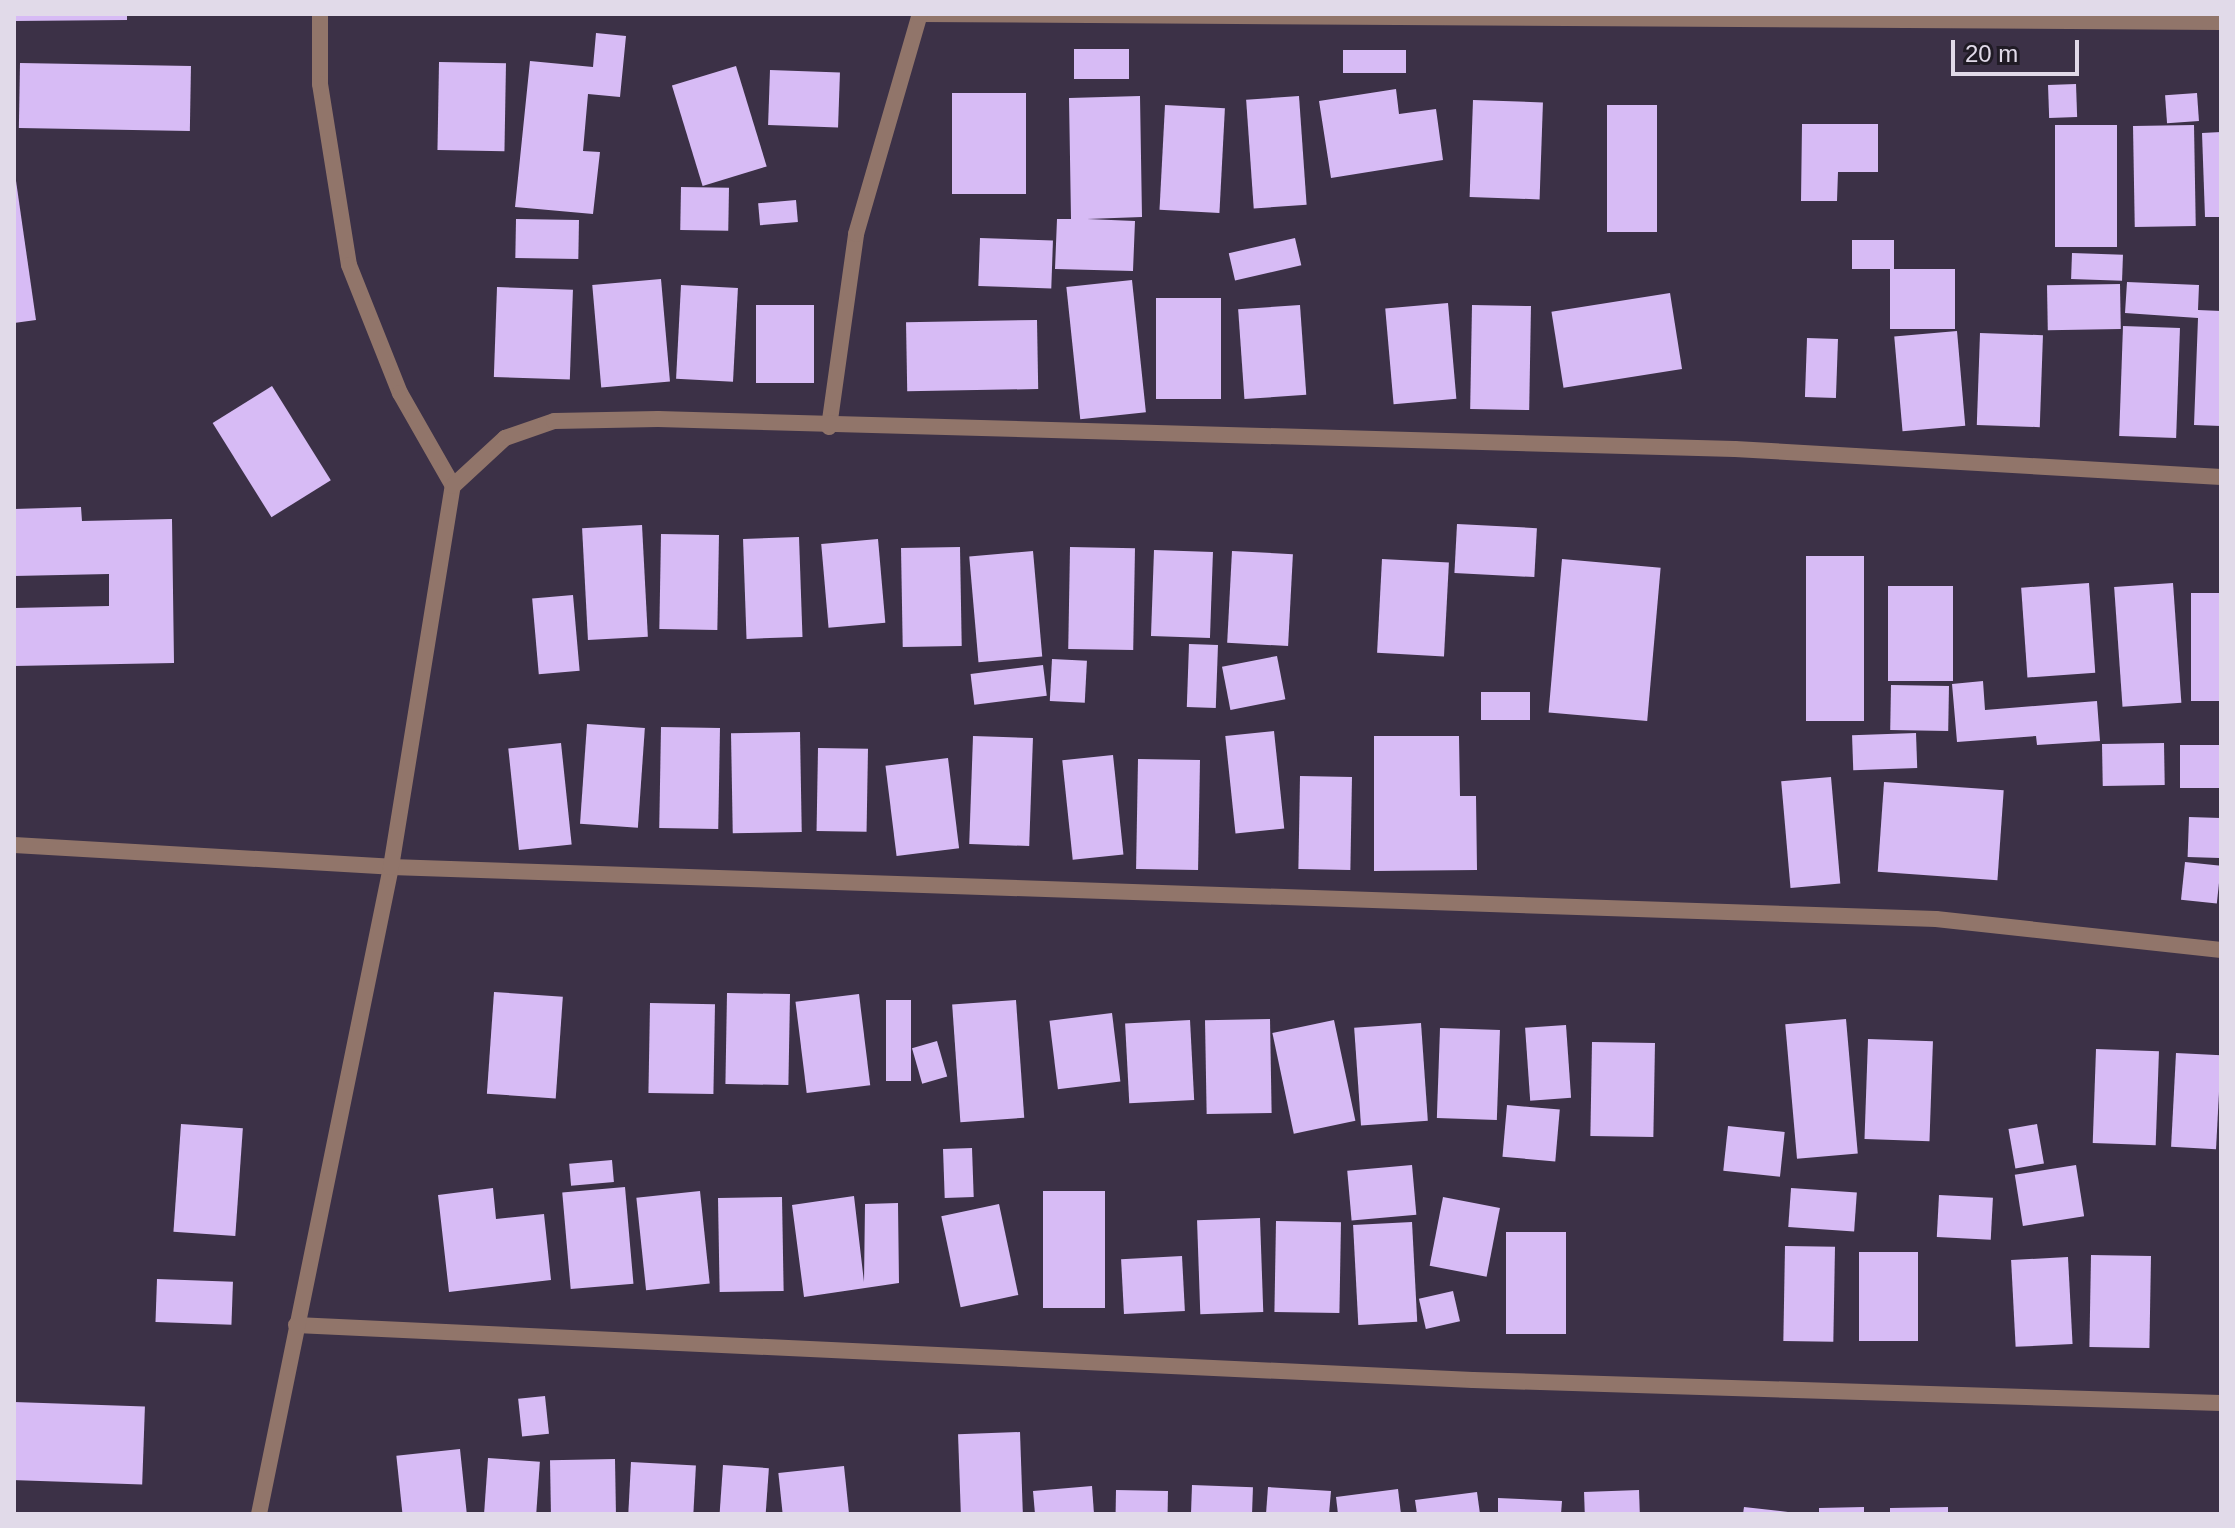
<!DOCTYPE html>
<html>
<head>
<meta charset="utf-8">
<style>
	body { margin:0 }
	#map { position:relative; width:2235px; height:1528px; overflow:hidden; background:#3c3147; font-family:Helvetica,sans-serif }
	div>[style] { position:absolute }
	[style*='--x'] { left:calc(var(--x)*1px); top:calc(var(--y)*1px); width:calc(var(--w)*1px); rotate:calc(var(--a)*1deg) }
	.building>* { inset:0; background:#d7bbf5; transform-origin:0 0 }
	.minor>* { height:16px; margin:-8px; padding:0 8px; transform-origin:8px; border-radius:8px; background:#91756a }
	span { translate:-50% -50%; white-space:nowrap; text-align:center; line-height:1.15; -webkit-text-stroke:8px #201b25; paint-order:stroke }
	.frame { position:absolute; inset:0; border:16px solid #e1dae9; pointer-events:none }
	.scale { position:absolute; left:1951px; top:40px; width:128px; height:36px; box-sizing:border-box; border:4px solid #e1dae9; border-top:0; padding-left:10px; font-size:24px; line-height:28px; white-space:nowrap; color:#e1dae9; -webkit-text-stroke:6px #201b25; paint-order:stroke }
</style>
</head>
<body>
<div id="map">
	<div class="building">
		<div style="clip-path:polygon(14px 14px,127px 14px,127px 20px,14px 21px)"></div>
		<div style="clip-path:polygon(596px 33px,626px 36px,620px 97px,588px 94px,583px 151px,600px 152px,593px 214px,515px 207px,530px 61px,593px 67px)"></div>
		<div style="left:1129px;top:49px;width:30px;height:55px;rotate:90deg"></div>
		<div style="left:1343px;top:50px;width:63px;height:23px"></div>
		<div style="left:439px;top:62px;width:67px;height:88px;rotate:1deg"></div>
		<div style="left:20px;top:63px;width:171px;height:65px;rotate:1deg"></div>
		<div style="left:736px;top:66px;width:105px;height:67px;rotate:73deg"></div>
		<div style="left:770px;top:70px;width:70px;height:55px;rotate:2deg"></div>
		<div style="left:2076px;top:84px;width:33px;height:28px;rotate:88deg"></div>
		<div style="clip-path:polygon(1396px 89px,1399px 114px,1436px 109px,1443px 160px,1331px 178px,1319px 101px)"></div>
		<div style="left:952px;top:93px;width:74px;height:101px"></div>
		<div style="left:2197px;top:93px;width:28px;height:32px;rotate:86deg"></div>
		<div style="clip-path:polygon(1140px 96px,1142px 217px,1087px 219px,1135px 221px,1133px 271px,1055px 269px,1057px 219px,1071px 219px,1069px 98px)"></div>
		<div style="left:1299px;top:96px;width:109px;height:53px;rotate:86deg"></div>
		<div style="left:1473px;top:100px;width:70px;height:97px;rotate:2deg"></div>
		<div style="left:1165px;top:105px;width:60px;height:105px;rotate:3deg"></div>
		<div style="left:1607px;top:105px;width:50px;height:127px"></div>
		<div style="clip-path:polygon(1802px 124px,1878px 124px,1878px 172px,1838px 172px,1837px 201px,1801px 201px)"></div>
		<div style="left:2117px;top:125px;width:122px;height:62px;rotate:90deg"></div>
		<div style="left:2194px;top:125px;width:101px;height:61px;rotate:89deg"></div>
		<div style="clip-path:polygon(2221px 132px,2221px 217px,2205px 217px,2202px 133px)"></div>
		<div style="clip-path:polygon(14px 167px,36px 320px,14px 323px)"></div>
		<div style="left:681px;top:187px;width:48px;height:43px;rotate:1deg"></div>
		<div style="left:796px;top:200px;width:22px;height:38px;rotate:85deg"></div>
		<div style="left:516px;top:219px;width:63px;height:39px;rotate:1deg"></div>
		<div style="left:980px;top:238px;width:73px;height:48px;rotate:2deg"></div>
		<div style="left:1295px;top:238px;width:28px;height:68px;rotate:77deg"></div>
		<div style="left:1894px;top:240px;width:29px;height:42px;rotate:90deg"></div>
		<div style="left:2072px;top:253px;width:51px;height:26px;rotate:2deg"></div>
		<div style="left:1955px;top:269px;width:60px;height:65px;rotate:90deg"></div>
		<div style="left:661px;top:279px;width:103px;height:69px;rotate:85deg"></div>
		<div style="left:1132px;top:280px;width:133px;height:66px;rotate:84deg"></div>
		<div style="clip-path:polygon(2127px 282px,2199px 285px,2198px 310px,2221px 311px,2221px 426px,2194px 425px,2198px 318px,2125px 313px)"></div>
		<div style="left:2120px;top:284px;width:45px;height:73px;rotate:89deg"></div>
		<div style="left:681px;top:285px;width:57px;height:94px;rotate:3deg"></div>
		<div style="left:497px;top:287px;width:76px;height:90px;rotate:2deg"></div>
		<div style="left:1670px;top:293px;width:77px;height:120px;rotate:81deg"></div>
		<div style="left:1221px;top:298px;width:101px;height:65px;rotate:90deg"></div>
		<div style="left:1448px;top:303px;width:96px;height:63px;rotate:85deg"></div>
		<div style="left:756px;top:305px;width:58px;height:78px"></div>
		<div style="left:1300px;top:305px;width:90px;height:62px;rotate:86deg"></div>
		<div style="left:1472px;top:305px;width:59px;height:104px;rotate:1deg"></div>
		<div style="left:1037px;top:320px;width:69px;height:131px;rotate:89deg"></div>
		<div style="left:2123px;top:326px;width:57px;height:110px;rotate:2deg"></div>
		<div style="left:1957px;top:331px;width:95px;height:63px;rotate:85deg"></div>
		<div style="left:1980px;top:333px;width:63px;height:92px;rotate:2deg"></div>
		<div style="left:1807px;top:338px;width:31px;height:59px;rotate:2deg"></div>
		<div style="left:272px;top:386px;width:111px;height:70px;rotate:58deg"></div>
		<div style="clip-path:polygon(81px 507px,82px 521px,172px 519px,174px 663px,14px 666px,14px 608px,109px 606px,109px 574px,14px 576px,14px 509px)"></div>
		<div style="left:1457px;top:524px;width:80px;height:49px;rotate:3deg"></div>
		<div style="left:642px;top:525px;width:112px;height:60px;rotate:87deg"></div>
		<div style="left:661px;top:534px;width:58px;height:95px;rotate:1deg"></div>
		<div style="left:799px;top:537px;width:100px;height:56px;rotate:88deg"></div>
		<div style="left:878px;top:539px;width:84px;height:57px;rotate:85deg"></div>
		<div style="left:960px;top:547px;width:99px;height:59px;rotate:89deg"></div>
		<div style="left:1070px;top:547px;width:65px;height:102px;rotate:1deg"></div>
		<div style="left:1154px;top:550px;width:59px;height:86px;rotate:2deg"></div>
		<div style="left:1033px;top:551px;width:106px;height:64px;rotate:85deg"></div>
		<div style="left:1232px;top:551px;width:61px;height:92px;rotate:3deg"></div>
		<div style="left:1806px;top:556px;width:58px;height:165px"></div>
		<div style="left:1382px;top:559px;width:67px;height:94px;rotate:3deg"></div>
		<div style="left:1562px;top:559px;width:99px;height:154px;rotate:5deg"></div>
		<div style="left:2089px;top:583px;width:90px;height:68px;rotate:86deg"></div>
		<div style="left:2173px;top:583px;width:120px;height:59px;rotate:86deg"></div>
		<div style="left:1888px;top:586px;width:65px;height:95px"></div>
		<div style="left:2191px;top:593px;width:30px;height:108px"></div>
		<div style="left:573px;top:595px;width:76px;height:41px;rotate:85deg"></div>
		<div style="left:1189px;top:644px;width:29px;height:63px;rotate:2deg"></div>
		<div style="left:1277px;top:656px;width:44px;height:56px;rotate:79deg"></div>
		<div style="left:1052px;top:659px;width:35px;height:42px;rotate:3deg"></div>
		<div style="left:1043px;top:665px;width:31px;height:73px;rotate:83deg"></div>
		<div style="clip-path:polygon(1983px 681px,1985px 710px,2097px 701px,2100px 741px,2037px 745px,2036px 736px,1957px 742px,1952px 684px)"></div>
		<div style="left:1891px;top:685px;width:58px;height:45px;rotate:1deg"></div>
		<div style="left:1481px;top:692px;width:49px;height:28px"></div>
		<div style="left:587px;top:724px;width:58px;height:100px;rotate:4deg"></div>
		<div style="left:661px;top:727px;width:59px;height:101px;rotate:1deg"></div>
		<div style="left:1274px;top:731px;width:98px;height:49px;rotate:84deg"></div>
		<div style="left:800px;top:732px;width:100px;height:69px;rotate:89deg"></div>
		<div style="left:1916px;top:733px;width:35px;height:64px;rotate:88deg"></div>
		<div style="left:973px;top:736px;width:60px;height:108px;rotate:2deg"></div>
		<div style="clip-path:polygon(1374px 736px,1459px 736px,1460px 796px,1476px 796px,1477px 870px,1374px 871px)"></div>
		<div style="left:561px;top:743px;width:102px;height:53px;rotate:84deg"></div>
		<div style="left:2164px;top:743px;width:42px;height:62px;rotate:89deg"></div>
		<div style="left:2221px;top:745px;width:43px;height:41px;rotate:90deg"></div>
		<div style="left:818px;top:748px;width:50px;height:83px;rotate:1deg"></div>
		<div style="left:1113px;top:755px;width:100px;height:51px;rotate:84deg"></div>
		<div style="left:948px;top:758px;width:91px;height:63px;rotate:83deg"></div>
		<div style="left:1138px;top:759px;width:62px;height:110px;rotate:1deg"></div>
		<div style="left:1300px;top:776px;width:52px;height:93px;rotate:1deg"></div>
		<div style="left:1831px;top:777px;width:107px;height:50px;rotate:85deg"></div>
		<div style="left:1884px;top:782px;width:120px;height:90px;rotate:4deg"></div>
		<div style="left:2189px;top:817px;width:32px;height:40px;rotate:2deg"></div>
		<div style="left:2185px;top:862px;width:36px;height:38px;rotate:6deg"></div>
		<div style="left:494px;top:992px;width:69px;height:102px;rotate:4deg"></div>
		<div style="left:727px;top:993px;width:63px;height:91px;rotate:1deg"></div>
		<div style="left:859px;top:994px;width:92px;height:64px;rotate:83deg"></div>
		<div style="left:886px;top:1000px;width:25px;height:81px"></div>
		<div style="left:1016px;top:1000px;width:118px;height:64px;rotate:86deg"></div>
		<div style="left:650px;top:1003px;width:65px;height:90px;rotate:1deg"></div>
		<div style="left:1112px;top:1013px;width:69px;height:63px;rotate:83deg"></div>
		<div style="left:1270px;top:1019px;width:94px;height:65px;rotate:89deg"></div>
		<div style="left:1846px;top:1019px;width:135px;height:61px;rotate:85deg"></div>
		<div style="left:1190px;top:1020px;width:80px;height:65px;rotate:87deg"></div>
		<div style="left:1334px;top:1020px;width:103px;height:63px;rotate:78deg"></div>
		<div style="left:1421px;top:1023px;width:98px;height:67px;rotate:86deg"></div>
		<div style="left:1566px;top:1025px;width:73px;height:41px;rotate:86deg"></div>
		<div style="left:1440px;top:1028px;width:60px;height:90px;rotate:2deg"></div>
		<div style="left:1868px;top:1039px;width:65px;height:100px;rotate:2deg"></div>
		<div style="left:937px;top:1041px;width:37px;height:26px;rotate:74deg"></div>
		<div style="left:1592px;top:1042px;width:63px;height:94px;rotate:1deg"></div>
		<div style="left:2096px;top:1049px;width:63px;height:94px;rotate:2deg"></div>
		<div style="left:2176px;top:1053px;width:45px;height:94px;rotate:3deg"></div>
		<div style="left:1507px;top:1105px;width:53px;height:52px;rotate:5deg"></div>
		<div style="left:181px;top:1124px;width:62px;height:108px;rotate:4deg"></div>
		<div style="left:2037px;top:1124px;width:40px;height:29px;rotate:80deg"></div>
		<div style="left:1728px;top:1126px;width:57px;height:45px;rotate:6deg"></div>
		<div style="left:972px;top:1148px;width:49px;height:29px;rotate:88deg"></div>
		<div style="left:612px;top:1160px;width:22px;height:43px;rotate:85deg"></div>
		<div style="left:1412px;top:1165px;width:50px;height:65px;rotate:85deg"></div>
		<div style="left:2076px;top:1165px;width:52px;height:62px;rotate:81deg"></div>
		<div style="left:625px;top:1187px;width:97px;height:63px;rotate:85deg"></div>
		<div style="clip-path:polygon(493px 1188px,496px 1219px,544px 1214px,551px 1280px,449px 1292px,438px 1195px)"></div>
		<div style="left:1791px;top:1188px;width:66px;height:39px;rotate:4deg"></div>
		<div style="left:700px;top:1191px;width:93px;height:64px;rotate:84deg"></div>
		<div style="left:1105px;top:1191px;width:117px;height:62px;rotate:90deg"></div>
		<div style="left:1939px;top:1195px;width:54px;height:42px;rotate:3deg"></div>
		<div style="clip-path:polygon(854px 1196px,864px 1282px,865px 1204px,898px 1203px,899px 1283px,804px 1297px,792px 1205px)"></div>
		<div style="left:782px;top:1197px;width:94px;height:64px;rotate:89deg"></div>
		<div style="left:1443px;top:1197px;width:58px;height:70px;rotate:11deg"></div>
		<div style="left:999px;top:1204px;width:93px;height:59px;rotate:78deg"></div>
		<div style="left:1260px;top:1218px;width:94px;height:63px;rotate:88deg"></div>
		<div style="left:1276px;top:1221px;width:65px;height:91px;rotate:1deg"></div>
		<div style="left:1412px;top:1222px;width:100px;height:59px;rotate:87deg"></div>
		<div style="left:1566px;top:1232px;width:102px;height:60px;rotate:90deg"></div>
		<div style="left:1785px;top:1246px;width:50px;height:95px;rotate:1deg"></div>
		<div style="left:1859px;top:1252px;width:59px;height:89px"></div>
		<div style="left:2091px;top:1255px;width:60px;height:92px;rotate:1deg"></div>
		<div style="left:1182px;top:1256px;width:55px;height:61px;rotate:87deg"></div>
		<div style="left:2068px;top:1257px;width:87px;height:57px;rotate:87deg"></div>
		<div style="left:157px;top:1279px;width:76px;height:43px;rotate:2deg"></div>
		<div style="left:1453px;top:1291px;width:31px;height:35px;rotate:77deg"></div>
		<div style="left:545px;top:1396px;width:38px;height:27px;rotate:84deg"></div>
		<div style="left:14px;top:1402px;width:131px;height:78px;rotate:2deg"></div>
		<div style="left:1020px;top:1432px;width:82px;height:62px;rotate:88deg"></div>
		<div style="left:460px;top:1449px;width:65px;height:64px;rotate:84deg"></div>
		<div style="left:488px;top:1458px;width:52px;height:56px;rotate:4deg"></div>
		<div style="left:615px;top:1459px;width:55px;height:65px;rotate:89deg"></div>
		<div style="left:631px;top:1462px;width:65px;height:52px;rotate:3deg"></div>
		<div style="left:723px;top:1465px;width:46px;height:49px;rotate:4deg"></div>
		<div style="left:844px;top:1466px;width:48px;height:66px;rotate:84deg"></div>
		<div style="left:1192px;top:1485px;width:61px;height:29px;rotate:2deg"></div>
		<div style="clip-path:polygon(1092px 1486px,1094px 1514px,1035px 1514px,1033px 1491px)"></div>
		<div style="clip-path:polygon(1268px 1487px,1331px 1491px,1329px 1514px,1266px 1514px)"></div>
		<div style="clip-path:polygon(1398px 1489px,1401px 1514px,1338px 1514px,1336px 1497px)"></div>
		<div style="left:1116px;top:1490px;width:52px;height:24px;rotate:1deg"></div>
		<div style="left:1639px;top:1490px;width:24px;height:55px;rotate:88deg"></div>
		<div style="clip-path:polygon(1477px 1492px,1480px 1514px,1417px 1514px,1415px 1500px)"></div>
		<div style="clip-path:polygon(1498px 1498px,1562px 1501px,1561px 1514px,1498px 1514px)"></div>
		<div style="clip-path:polygon(1744px 1507px,1788px 1512px,1788px 1514px,1743px 1514px)"></div>
		<div style="clip-path:polygon(1864px 1507px,1864px 1514px,1819px 1514px,1819px 1508px)"></div>
		<div style="clip-path:polygon(1948px 1507px,1948px 1514px,1890px 1514px,1890px 1508px)"></div>
	</div>
	<div class="minor">
		<div style="--x:320;--y:14;--w:70;--a:90"></div>
		<div style="--x:320;--y:84;--w:183;--a:80.9"></div>
		<div style="--x:349;--y:265;--w:138;--a:68.3"></div>
		<div style="--x:400;--y:393;--w:107;--a:60.3"></div>
		<div style="--x:920;--y:14;--w:1301;--a:0.35"></div>
		<div style="--x:829;--y:427;--w:195;--a:-82"></div>
		<div style="--x:856;--y:234;--w:229;--a:-73.8"></div>
		<div style="--x:14;--y:845;--w:378;--a:3.3"></div>
		<div style="--x:391;--y:867;--w:1546;--a:1.93"></div>
		<div style="--x:1936;--y:919;--w:287;--a:6.2"></div>
		<div style="--x:296;--y:1325;--w:1178;--a:2.68"></div>
		<div style="--x:1473;--y:1380;--w:748;--a:1.76"></div>
		<div style="--x:259;--y:1514;--w:660;--a:-78.47"></div>
		<div style="--x:391;--y:867;--w:386;--a:-80.8"></div>
		<div style="--x:453;--y:486;--w:71;--a:-42.7"></div>
		<div style="--x:505;--y:438;--w:52;--a:-19.1"></div>
		<div style="--x:554;--y:421;--w:104;--a:-1.1"></div>
		<div style="--x:658;--y:419;--w:1077;--a:1.6"></div>
		<div style="--x:1735;--y:449;--w:487;--a:3.3"></div>
	</div>
	<div class="frame"></div>
	<div class="scale">20 m</div>
</div>
</body>
</html>
